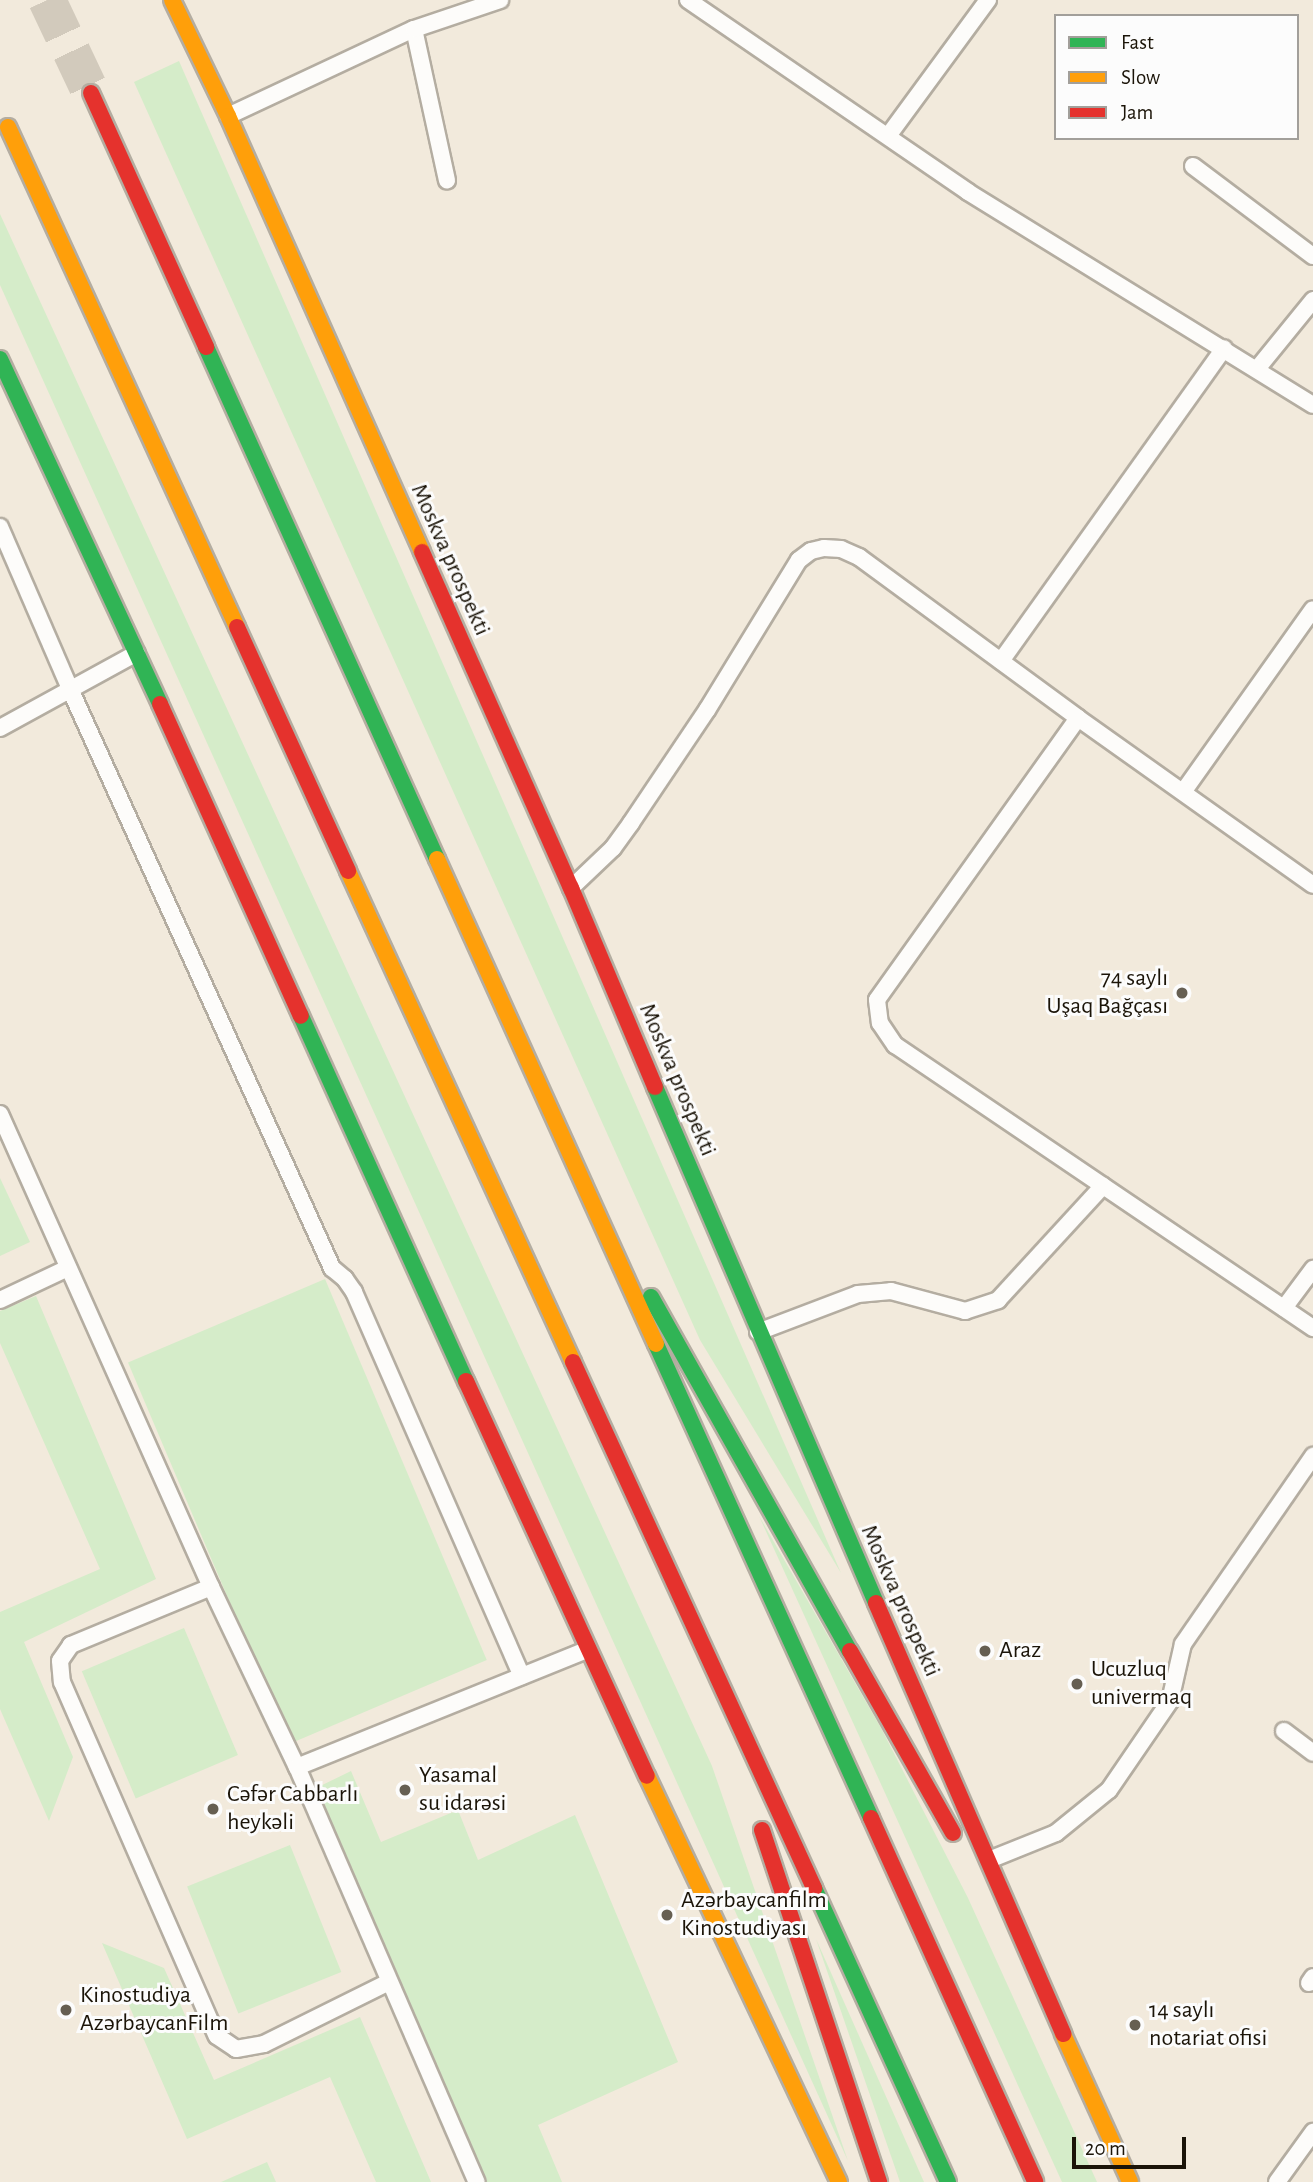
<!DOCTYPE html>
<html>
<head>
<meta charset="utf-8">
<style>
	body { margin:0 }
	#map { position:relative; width:1313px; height:2182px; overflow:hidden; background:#f2eadc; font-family:"Alegreya Sans",sans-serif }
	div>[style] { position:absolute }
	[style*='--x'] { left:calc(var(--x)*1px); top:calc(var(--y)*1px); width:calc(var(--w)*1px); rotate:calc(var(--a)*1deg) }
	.green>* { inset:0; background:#d5ecc9; transform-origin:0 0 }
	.highway-tunnel>* { height:38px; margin-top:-19px; transform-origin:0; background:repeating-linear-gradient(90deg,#d2cabc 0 38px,transparent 0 57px) }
	.roads { filter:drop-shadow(2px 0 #b4ada1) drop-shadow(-2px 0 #b4ada1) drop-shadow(0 2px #b4ada1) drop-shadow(0 -2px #b4ada1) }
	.lane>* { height:16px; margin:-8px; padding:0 8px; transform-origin:8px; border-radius:8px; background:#fdfcfa }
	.fast>* { height:16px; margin:-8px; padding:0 8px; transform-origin:8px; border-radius:8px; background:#30b455 }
	.slow>* { height:16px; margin:-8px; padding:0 8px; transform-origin:8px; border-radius:8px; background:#ff9f0a }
	.jam>* { height:16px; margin:-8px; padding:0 8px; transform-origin:8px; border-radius:8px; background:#e5322d }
	.dots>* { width:19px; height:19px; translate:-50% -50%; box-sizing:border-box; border:4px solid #fcfcfc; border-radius:50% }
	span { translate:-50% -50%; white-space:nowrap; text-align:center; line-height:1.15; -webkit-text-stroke:6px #fcfcfc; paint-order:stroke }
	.street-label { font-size:24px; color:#1b1408 }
	.poi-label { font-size:24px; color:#1b1408 }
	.right { translate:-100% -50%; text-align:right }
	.left { translate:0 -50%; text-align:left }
	.legend { position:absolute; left:1054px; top:14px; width:245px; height:126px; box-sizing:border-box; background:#fcfcfc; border:2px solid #a29f9a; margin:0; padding:9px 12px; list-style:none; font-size:21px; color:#1b1408 }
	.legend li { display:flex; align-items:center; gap:14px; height:35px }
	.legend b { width:35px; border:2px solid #a29f9a }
	.scale { position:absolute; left:1072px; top:2137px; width:114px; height:32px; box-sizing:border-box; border:4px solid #1b1408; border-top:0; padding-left:9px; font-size:21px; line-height:24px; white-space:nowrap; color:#1b1408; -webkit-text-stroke:5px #fcfcfc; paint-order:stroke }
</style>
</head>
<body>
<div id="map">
	<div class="green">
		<div style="clip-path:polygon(179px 61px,841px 1573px,700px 1340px,134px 82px)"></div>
		<div style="clip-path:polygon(0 214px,712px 1766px,848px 2161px,0 285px)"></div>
		<div style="clip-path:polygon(0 1178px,30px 1242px,0 1256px)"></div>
		<div style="left:325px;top:1279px;width:414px;height:214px;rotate:67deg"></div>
		<div style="clip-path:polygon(36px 1296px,156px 1579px,24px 1642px,73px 1757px,49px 1821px,0 1709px,0 1612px,100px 1569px,0 1343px,0 1311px)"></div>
		<div style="clip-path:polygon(759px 1516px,881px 1728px,968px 1898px,1097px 2182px,1062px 2182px)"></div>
		<div style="left:184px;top:1628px;width:138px;height:111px;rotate:67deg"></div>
		<div style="clip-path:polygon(351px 1771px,381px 1842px,458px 1810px,478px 1860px,575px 1815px,678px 2062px,538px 2125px,562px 2182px,482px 2182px,310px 1791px)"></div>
		<div style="left:290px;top:1845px;width:137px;height:111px;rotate:68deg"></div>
		<div style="clip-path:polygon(816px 1939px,924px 2182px,900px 2182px)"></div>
		<div style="clip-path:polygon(102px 1943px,164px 1968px,214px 2080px,360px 2017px,431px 2182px,376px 2182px,330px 2077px,187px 2139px)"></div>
		<div style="clip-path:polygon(267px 2162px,276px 2182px,221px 2182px)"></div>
	</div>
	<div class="highway-tunnel">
		<div style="--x:47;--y:0;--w:103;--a:64.7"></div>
	</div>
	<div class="roads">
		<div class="lane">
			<div style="--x:688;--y:0;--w:340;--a:34.4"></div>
			<div style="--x:968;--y:192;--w:405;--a:31.7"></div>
			<div style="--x:414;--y:29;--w:155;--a:77.7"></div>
			<div style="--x:228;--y:116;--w:205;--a:-25.1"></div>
			<div style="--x:414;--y:29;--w:91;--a:-18.6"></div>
			<div style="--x:888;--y:136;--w:169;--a:-53.7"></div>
			<div style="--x:1193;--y:166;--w:150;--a:36.9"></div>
			<div style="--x:1257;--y:369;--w:89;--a:-50.9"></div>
			<div style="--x:0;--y:527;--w:176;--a:66.6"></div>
			<div style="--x:70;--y:689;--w:636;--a:65.65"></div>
			<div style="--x:332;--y:1268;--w:17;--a:40"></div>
			<div style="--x:345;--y:1279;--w:16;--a:55"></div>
			<div style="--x:354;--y:1292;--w:419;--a:66.4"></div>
			<div style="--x:1001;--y:661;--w:384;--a:-54.5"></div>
			<div style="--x:1078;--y:718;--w:288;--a:35.4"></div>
			<div style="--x:0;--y:728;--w:156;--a:-28.7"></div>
			<div style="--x:1183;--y:792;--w:224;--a:-54.6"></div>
			<div style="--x:571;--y:888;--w:58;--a:-43.6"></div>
			<div style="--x:613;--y:848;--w:31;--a:-54"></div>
			<div style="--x:631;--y:823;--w:136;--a:-56.1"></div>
			<div style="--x:707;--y:710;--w:176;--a:-58.5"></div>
			<div style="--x:799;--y:560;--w:15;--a:-37"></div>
			<div style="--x:811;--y:551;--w:13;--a:-13"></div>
			<div style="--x:824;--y:548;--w:17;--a:3"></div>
			<div style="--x:841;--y:549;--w:20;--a:24"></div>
			<div style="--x:859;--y:557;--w:272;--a:36.3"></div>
			<div style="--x:1078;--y:718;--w:346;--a:125.5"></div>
			<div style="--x:877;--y:1000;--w:23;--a:83"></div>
			<div style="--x:880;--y:1023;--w:27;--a:56"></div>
			<div style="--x:895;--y:1045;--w:505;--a:34.1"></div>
			<div style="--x:0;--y:1114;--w:518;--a:65.96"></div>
			<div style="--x:211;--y:1587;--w:199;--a:64.5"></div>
			<div style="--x:297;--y:1767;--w:452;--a:66.6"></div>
			<div style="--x:0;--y:1300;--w:75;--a:-25.2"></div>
			<div style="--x:1284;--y:1308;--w:49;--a:-53.4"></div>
			<div style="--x:758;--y:1332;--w:107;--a:-20.8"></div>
			<div style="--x:858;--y:1294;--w:33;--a:-5"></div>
			<div style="--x:891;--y:1291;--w:77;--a:15.1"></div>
			<div style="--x:965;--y:1311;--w:35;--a:-18"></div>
			<div style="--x:998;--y:1300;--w:155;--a:-47.4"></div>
			<div style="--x:211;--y:1587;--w:152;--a:157.5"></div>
			<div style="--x:71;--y:1645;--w:19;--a:125"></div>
			<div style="--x:60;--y:1661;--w:21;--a:85"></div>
			<div style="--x:62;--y:1682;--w:386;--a:66.4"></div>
			<div style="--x:217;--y:2036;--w:23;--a:34"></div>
			<div style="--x:236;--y:2049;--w:28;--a:-10"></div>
			<div style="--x:264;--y:2044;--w:140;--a:-26.4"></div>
			<div style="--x:1284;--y:1731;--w:36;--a:37"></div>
			<div style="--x:297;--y:1767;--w:313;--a:-22"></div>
			<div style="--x:989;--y:1860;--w:72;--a:-21.9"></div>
			<div style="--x:1056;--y:1833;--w:68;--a:-39.1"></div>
			<div style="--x:1109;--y:1790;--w:108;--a:-55.6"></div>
			<div style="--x:1170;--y:1701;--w:58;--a:-77.2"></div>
			<div style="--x:1183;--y:1644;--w:229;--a:-55.3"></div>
			<div style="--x:1309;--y:1983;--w:7;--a:-56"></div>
			<div style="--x:1277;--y:2182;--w:62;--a:-54.2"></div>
		</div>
		<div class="fast">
			<div style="--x:206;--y:347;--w:562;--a:65.72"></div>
			<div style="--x:0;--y:359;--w:380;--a:65.1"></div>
			<div style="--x:301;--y:1016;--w:401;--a:65.7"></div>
			<div style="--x:655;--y:1087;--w:561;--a:66.81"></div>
			<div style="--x:651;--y:1297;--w:406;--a:60.7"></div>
			<div style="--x:656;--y:1344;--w:520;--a:65.6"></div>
			<div style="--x:814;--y:1888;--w:323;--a:65.5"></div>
		</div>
		<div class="slow">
			<div style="--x:172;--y:0;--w:129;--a:64.2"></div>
			<div style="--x:228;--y:116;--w:477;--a:66"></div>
			<div style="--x:8;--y:127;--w:550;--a:65.39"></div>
			<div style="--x:437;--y:859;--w:532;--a:65.7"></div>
			<div style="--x:348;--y:871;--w:540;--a:65.38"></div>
			<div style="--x:647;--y:1776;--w:449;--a:64.7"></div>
			<div style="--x:1063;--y:2034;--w:162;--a:65.6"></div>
		</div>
		<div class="jam">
			<div style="--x:91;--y:93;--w:279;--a:65.6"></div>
			<div style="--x:422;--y:552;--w:368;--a:66.1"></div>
			<div style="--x:571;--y:888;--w:216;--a:67.1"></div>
			<div style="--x:237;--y:627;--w:268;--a:65.5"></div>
			<div style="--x:160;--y:704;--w:342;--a:65.7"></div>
			<div style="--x:573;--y:1362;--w:579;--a:65.38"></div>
			<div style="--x:466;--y:1381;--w:434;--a:65.4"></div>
			<div style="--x:876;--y:1603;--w:470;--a:66.5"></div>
			<div style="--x:850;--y:1651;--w:209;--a:60.5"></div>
			<div style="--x:871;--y:1818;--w:399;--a:65.7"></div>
			<div style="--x:762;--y:1830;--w:371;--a:71.6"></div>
		</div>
	</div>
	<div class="dots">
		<div style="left:1182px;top:993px;background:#665f52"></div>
		<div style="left:985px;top:1651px;background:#665f52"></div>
		<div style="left:1077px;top:1684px;background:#665f52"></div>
		<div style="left:405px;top:1790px;background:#665f52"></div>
		<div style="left:213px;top:1809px;background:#665f52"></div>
		<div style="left:667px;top:1915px;background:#665f52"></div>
		<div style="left:66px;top:2010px;background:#665f52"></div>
		<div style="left:1135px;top:2025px;background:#665f52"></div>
	</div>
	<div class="street-label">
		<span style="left:450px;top:560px;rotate:66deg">Moskva prospekti</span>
		<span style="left:677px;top:1080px;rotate:67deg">Moskva prospekti</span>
		<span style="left:900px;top:1601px;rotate:66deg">Moskva prospekti</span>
	</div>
	<div class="poi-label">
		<span class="right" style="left:1168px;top:993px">74 saylı<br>Uşaq Bağçası</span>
		<span class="left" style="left:999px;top:1651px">Araz</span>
		<span class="left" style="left:1091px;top:1684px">Ucuzluq<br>univermaq</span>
		<span class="left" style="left:419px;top:1790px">Yasamal<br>su idarəsi</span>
		<span class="left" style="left:227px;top:1809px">Cəfər Cabbarlı<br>heykəli</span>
		<span class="left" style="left:681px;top:1915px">Azərbaycanfilm<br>Kinostudiyası</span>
		<span class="left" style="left:80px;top:2010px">Kinostudiya<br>AzərbaycanFilm</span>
		<span class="left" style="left:1149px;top:2025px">14 saylı<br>notariat ofisi</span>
	</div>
	<ul class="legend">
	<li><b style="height:9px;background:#30b455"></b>Fast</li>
	<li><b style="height:9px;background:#ff9f0a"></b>Slow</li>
	<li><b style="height:9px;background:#e5322d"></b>Jam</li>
	</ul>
	<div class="scale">20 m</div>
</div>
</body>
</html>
